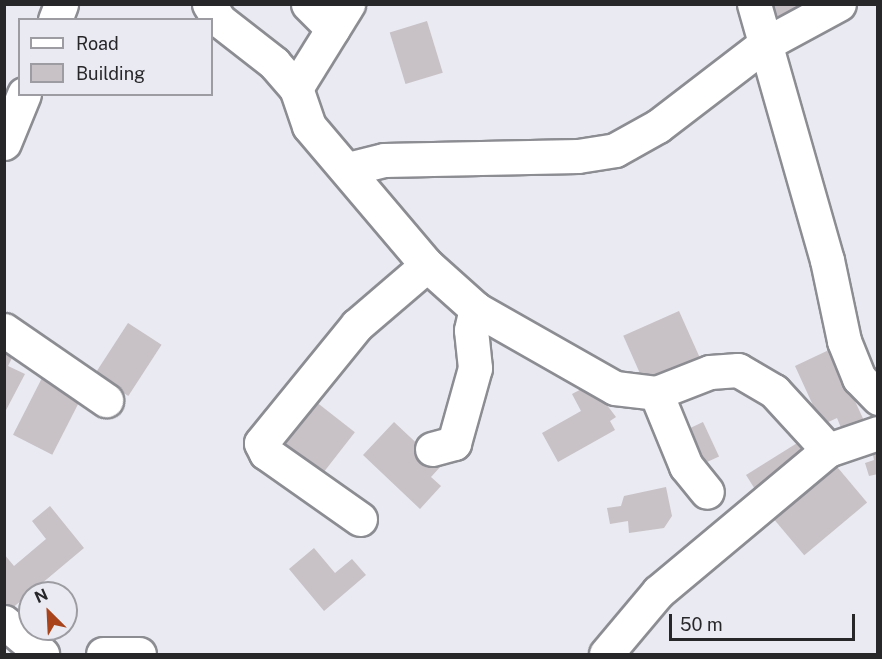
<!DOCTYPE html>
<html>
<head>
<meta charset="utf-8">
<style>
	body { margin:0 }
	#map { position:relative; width:882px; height:659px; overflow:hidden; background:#eaeaf2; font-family:"Public Sans",sans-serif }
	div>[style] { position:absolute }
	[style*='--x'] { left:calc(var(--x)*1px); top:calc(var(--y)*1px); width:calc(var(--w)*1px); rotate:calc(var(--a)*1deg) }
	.building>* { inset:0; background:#c8c1c6; transform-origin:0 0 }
	.roads { filter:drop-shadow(2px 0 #8c8c93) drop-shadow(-2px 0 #8c8c93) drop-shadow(0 2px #8c8c93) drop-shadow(0 -2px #8c8c93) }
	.minor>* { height:33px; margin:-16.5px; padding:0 16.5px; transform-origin:16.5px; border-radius:16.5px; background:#fff }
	span { translate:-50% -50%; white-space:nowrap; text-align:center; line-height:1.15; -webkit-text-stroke:6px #eaeaf2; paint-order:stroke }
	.frame { position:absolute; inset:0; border:6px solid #27272a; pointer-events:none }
	.legend { position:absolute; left:18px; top:18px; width:195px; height:78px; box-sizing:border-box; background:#eaeaf2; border:2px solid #9c9ca2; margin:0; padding:8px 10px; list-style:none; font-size:18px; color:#27272a }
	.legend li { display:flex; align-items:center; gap:12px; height:30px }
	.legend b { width:30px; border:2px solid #9c9ca2 }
	.north { position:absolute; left:18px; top:581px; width:60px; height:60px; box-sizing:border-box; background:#eaeaf2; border:2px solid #9c9ca2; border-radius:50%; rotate:336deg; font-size:16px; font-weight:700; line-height:24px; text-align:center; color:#27272a }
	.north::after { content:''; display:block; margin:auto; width:21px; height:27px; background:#a9431c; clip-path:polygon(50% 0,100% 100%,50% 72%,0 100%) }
	.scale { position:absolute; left:669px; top:614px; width:186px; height:27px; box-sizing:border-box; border:3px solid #27272a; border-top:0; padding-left:8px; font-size:18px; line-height:21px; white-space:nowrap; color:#27272a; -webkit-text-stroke:4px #eaeaf2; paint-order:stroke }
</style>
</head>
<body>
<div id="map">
	<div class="building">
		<div style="clip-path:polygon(768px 4px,798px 4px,801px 12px,776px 23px)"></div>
		<div style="left:427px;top:21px;width:54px;height:39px;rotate:73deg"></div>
		<div style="left:679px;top:311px;width:51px;height:61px;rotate:66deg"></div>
		<div style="left:128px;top:323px;width:40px;height:61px;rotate:33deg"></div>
		<div style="clip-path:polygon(4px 341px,17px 348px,8px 366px,25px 374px,4px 414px)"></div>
		<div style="clip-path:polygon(831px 349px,866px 425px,844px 435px,837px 418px,822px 425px,795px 366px)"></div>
		<div style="left:43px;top:376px;width:44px;height:66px;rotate:27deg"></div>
		<div style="clip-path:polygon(591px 384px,616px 417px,610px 421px,615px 430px,558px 462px,542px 433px,581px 411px,572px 394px)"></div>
		<div style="left:306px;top:394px;width:62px;height:58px;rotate:38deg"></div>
		<div style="clip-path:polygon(394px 422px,441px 466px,431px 477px,441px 486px,420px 509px,363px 455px)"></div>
		<div style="left:703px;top:422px;width:38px;height:24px;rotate:65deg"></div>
		<div style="left:802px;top:440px;width:19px;height:66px;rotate:58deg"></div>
		<div style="clip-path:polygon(878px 449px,878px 474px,869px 476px,865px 463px,874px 460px,872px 450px)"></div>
		<div style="left:833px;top:462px;width:53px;height:82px;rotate:50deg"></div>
		<div style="clip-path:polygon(666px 487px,672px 516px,664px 528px,629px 533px,628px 521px,610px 524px,607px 508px,621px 506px,624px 496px)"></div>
		<div style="clip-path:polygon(50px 506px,84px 548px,10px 610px,4px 603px,4px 554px,14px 566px,46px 539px,32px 521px)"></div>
		<div style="clip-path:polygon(314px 548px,335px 573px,352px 559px,366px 575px,324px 611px,289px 569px)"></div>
	</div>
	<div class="roads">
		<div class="minor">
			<div style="--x:209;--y:4;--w:19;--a:58"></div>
			<div style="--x:219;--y:20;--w:70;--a:38"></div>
			<div style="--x:274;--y:63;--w:33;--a:49"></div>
			<div style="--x:296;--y:88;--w:40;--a:71.1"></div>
			<div style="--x:309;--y:126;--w:182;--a:49.7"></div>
			<div style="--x:427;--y:265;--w:66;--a:41.9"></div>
			<div style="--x:476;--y:309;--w:160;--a:29.6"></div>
			<div style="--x:615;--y:388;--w:41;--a:7"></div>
			<div style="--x:656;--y:393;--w:58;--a:-21.3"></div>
			<div style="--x:710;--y:372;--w:28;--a:-4"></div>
			<div style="--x:738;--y:370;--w:42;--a:30.3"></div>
			<div style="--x:774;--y:391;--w:80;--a:47.5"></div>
			<div style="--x:308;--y:4;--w:35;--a:45"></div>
			<div style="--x:754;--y:4;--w:266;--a:74.1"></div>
			<div style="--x:827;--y:260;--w:83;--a:78.1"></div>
			<div style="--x:844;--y:341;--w:40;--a:68"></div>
			<div style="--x:859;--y:378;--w:28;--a:46"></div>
			<div style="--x:55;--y:20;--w:17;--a:-69"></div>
			<div style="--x:296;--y:88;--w:99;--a:-58.2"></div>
			<div style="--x:4;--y:143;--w:53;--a:-67.8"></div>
			<div style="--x:348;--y:169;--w:37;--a:-14"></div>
			<div style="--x:384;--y:160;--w:194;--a:-1.2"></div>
			<div style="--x:578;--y:156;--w:37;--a:-9"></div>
			<div style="--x:615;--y:150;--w:49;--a:-29.2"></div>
			<div style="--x:658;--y:126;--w:135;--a:-37.5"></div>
			<div style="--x:765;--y:44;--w:84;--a:-28.4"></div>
			<div style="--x:4;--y:330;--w:124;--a:34.5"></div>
			<div style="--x:656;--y:393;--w:79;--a:67.7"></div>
			<div style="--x:686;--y:466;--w:33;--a:51"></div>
			<div style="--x:432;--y:449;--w:23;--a:-15"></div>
			<div style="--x:454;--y:443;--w:78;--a:-74.4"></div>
			<div style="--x:475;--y:368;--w:38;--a:-96"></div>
			<div style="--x:471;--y:330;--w:22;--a:-77"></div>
			<div style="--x:360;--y:519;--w:115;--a:-144.9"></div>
			<div style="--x:266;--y:453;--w:11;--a:-117"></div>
			<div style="--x:261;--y:443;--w:152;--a:-50.9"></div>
			<div style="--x:357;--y:325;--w:92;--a:-40.6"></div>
			<div style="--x:4;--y:622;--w:50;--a:40.1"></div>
			<div style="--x:103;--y:654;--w:36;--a:0"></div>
			<div style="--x:606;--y:654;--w:81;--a:-50"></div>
			<div style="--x:658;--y:592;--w:222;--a:-39.9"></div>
			<div style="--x:828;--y:450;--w:53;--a:-18.8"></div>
		</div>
	</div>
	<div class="frame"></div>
	<ul class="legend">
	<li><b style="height:8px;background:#fff"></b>Road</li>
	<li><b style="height:16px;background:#c8c1c6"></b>Building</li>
	</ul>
	<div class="north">N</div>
	<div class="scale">50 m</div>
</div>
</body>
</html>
